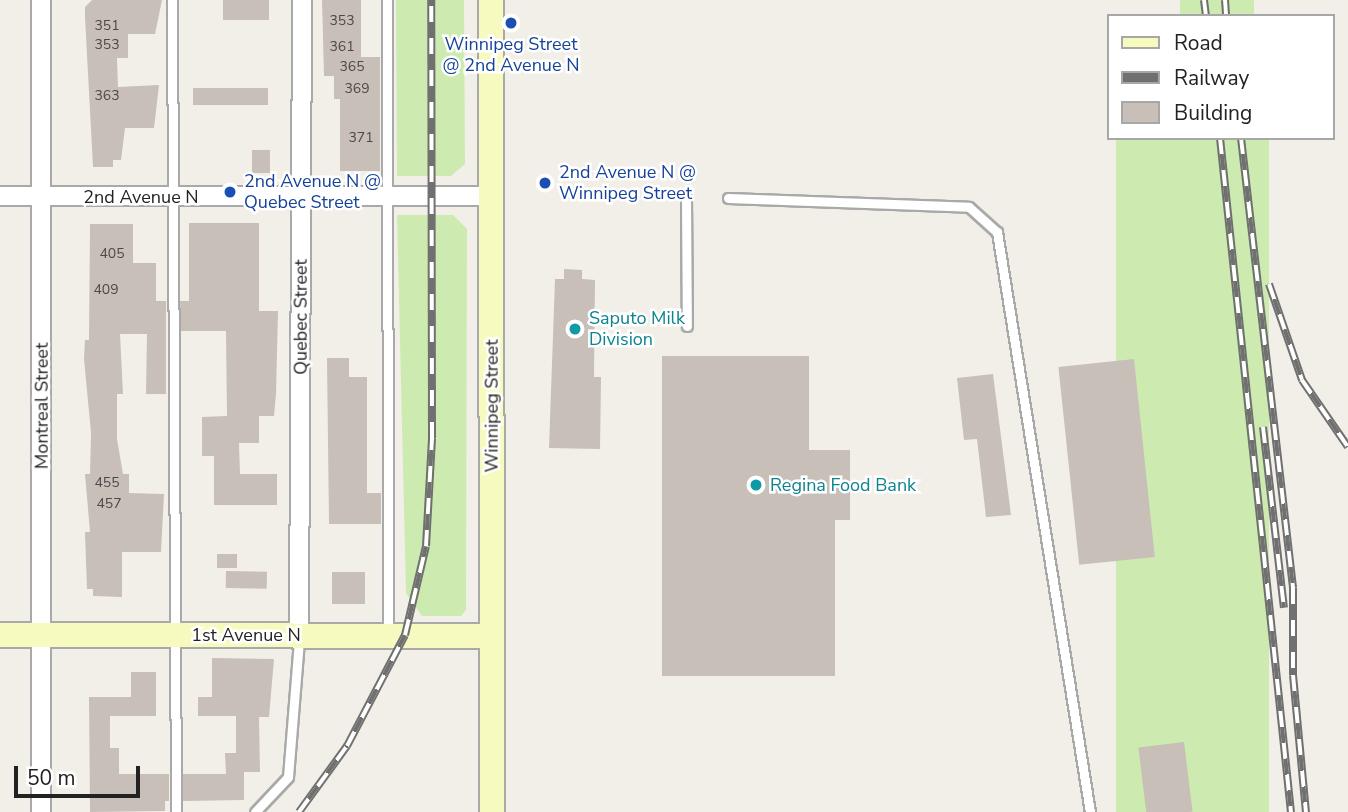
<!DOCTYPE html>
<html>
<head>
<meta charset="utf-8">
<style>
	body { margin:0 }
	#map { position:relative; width:1348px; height:812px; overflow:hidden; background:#f2efe9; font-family:"Nunito Sans",sans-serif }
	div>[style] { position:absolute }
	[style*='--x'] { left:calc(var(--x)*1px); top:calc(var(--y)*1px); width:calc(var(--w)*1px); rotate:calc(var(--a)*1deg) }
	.grass>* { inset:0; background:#cdebb0; transform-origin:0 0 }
	.building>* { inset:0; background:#c7bfb8; transform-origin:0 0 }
	.roads { filter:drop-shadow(2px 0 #a9a9a9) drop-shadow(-2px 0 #a9a9a9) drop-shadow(0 2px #a9a9a9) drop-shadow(0 -2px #a9a9a9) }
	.lane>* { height:9px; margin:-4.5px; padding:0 4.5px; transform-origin:4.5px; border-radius:4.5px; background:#fff }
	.street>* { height:18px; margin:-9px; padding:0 9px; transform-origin:9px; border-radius:9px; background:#fff }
	.secondary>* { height:24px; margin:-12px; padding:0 12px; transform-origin:12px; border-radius:12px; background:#f7fabf }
	.rail>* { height:8px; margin-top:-4px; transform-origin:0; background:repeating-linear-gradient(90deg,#fff 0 16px,#707070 0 32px); box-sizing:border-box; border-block:2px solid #707070 }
	.dots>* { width:19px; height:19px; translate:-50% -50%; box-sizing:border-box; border:4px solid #fff; border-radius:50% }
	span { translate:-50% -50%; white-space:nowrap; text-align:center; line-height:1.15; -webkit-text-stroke:5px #fff; paint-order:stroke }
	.number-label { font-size:14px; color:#4b4948 }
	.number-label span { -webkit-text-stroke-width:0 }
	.transit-label { font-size:18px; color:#164399 }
	.left { translate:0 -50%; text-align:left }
	.street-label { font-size:18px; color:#222 }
	.culture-label { font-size:18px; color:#0d838f }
	.legend { position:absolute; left:1107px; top:14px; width:228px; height:126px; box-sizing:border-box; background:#fff; border:2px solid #a7a7a7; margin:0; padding:9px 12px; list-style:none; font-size:21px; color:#222 }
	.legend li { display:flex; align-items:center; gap:14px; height:35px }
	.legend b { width:35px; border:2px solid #a7a7a7 }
	.scale { position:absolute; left:14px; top:766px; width:126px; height:32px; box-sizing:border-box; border:4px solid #222; border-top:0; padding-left:9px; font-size:21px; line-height:24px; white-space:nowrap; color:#222; -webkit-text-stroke:5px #fff; paint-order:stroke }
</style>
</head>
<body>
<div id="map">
	<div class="grass">
		<div style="clip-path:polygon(396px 0,464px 0,465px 164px,451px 176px,397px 176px)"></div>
		<div style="left:1180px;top:0;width:74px;height:16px"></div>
		<div style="left:1116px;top:138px;width:153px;height:679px"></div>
		<div style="clip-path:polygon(397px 215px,453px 215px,467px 229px,466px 610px,461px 616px,422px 616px,406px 593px)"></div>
	</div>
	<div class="building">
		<div style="clip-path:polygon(92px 0,162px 0,155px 34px,128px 34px,128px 58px,117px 58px,118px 87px,159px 85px,154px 128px,125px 128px,121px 160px,113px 160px,113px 167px,93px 167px,85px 17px,85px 7px)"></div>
		<div style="left:223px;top:0;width:46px;height:20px"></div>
		<div style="clip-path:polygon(322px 0,361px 0,361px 57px,380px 57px,380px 171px,340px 171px,340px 99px,334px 99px,334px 76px,324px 76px)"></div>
		<div style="left:193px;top:88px;width:75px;height:17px"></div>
		<div style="left:252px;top:150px;width:18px;height:23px"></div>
		<div style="clip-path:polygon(189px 223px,259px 223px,259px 311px,278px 311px,276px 394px,274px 416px,259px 416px,259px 443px,239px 443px,240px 474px,277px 474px,277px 505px,214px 505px,214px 456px,202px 456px,202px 417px,227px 416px,226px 331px,181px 331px,180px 301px,189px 301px)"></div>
		<div style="clip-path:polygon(90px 224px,133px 224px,133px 263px,156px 263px,156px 301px,166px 301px,166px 394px,146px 394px,147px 334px,120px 334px,123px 394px,117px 394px,117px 439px,123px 474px,129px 474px,129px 493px,164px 494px,161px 552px,122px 552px,122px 597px,93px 596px,93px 589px,87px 589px,85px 532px,90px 532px,85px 474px,90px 474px,91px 433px,84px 359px,85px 340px,89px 340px)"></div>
		<div style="clip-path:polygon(564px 269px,582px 270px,582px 279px,595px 280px,594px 377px,601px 377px,600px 449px,549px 448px,555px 279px,564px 279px)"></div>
		<div style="clip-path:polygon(662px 356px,809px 356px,809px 450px,850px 450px,850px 520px,835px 520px,835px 676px,662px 676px)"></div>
		<div style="clip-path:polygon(327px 358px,349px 358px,349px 377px,367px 377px,367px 493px,381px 493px,381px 524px,329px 524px)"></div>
		<div style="left:1134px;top:359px;width:199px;height:76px;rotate:84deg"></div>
		<div style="clip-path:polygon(993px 374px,1011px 515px,986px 517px,977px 439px,964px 440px,957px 378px)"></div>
		<div style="left:217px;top:554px;width:20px;height:14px"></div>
		<div style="left:226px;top:571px;width:41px;height:17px;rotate:1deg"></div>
		<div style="left:332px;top:572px;width:33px;height:32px"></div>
		<div style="clip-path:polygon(212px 658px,274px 659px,269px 717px,259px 717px,260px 772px,244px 772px,244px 800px,183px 801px,183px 774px,226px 774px,225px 753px,236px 753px,236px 716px,198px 716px,198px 697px,212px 697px)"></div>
		<div style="clip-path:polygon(131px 672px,156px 672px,156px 716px,110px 716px,110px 748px,119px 748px,119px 774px,169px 774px,169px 801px,165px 801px,165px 811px,90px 812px,89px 697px,131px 697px)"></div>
		<div style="left:1184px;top:742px;width:70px;height:46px;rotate:83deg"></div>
	</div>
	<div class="roads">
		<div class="lane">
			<div style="--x:172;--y:0;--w:812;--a:89.72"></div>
			<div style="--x:387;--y:0;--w:633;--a:89.91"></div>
			<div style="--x:686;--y:198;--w:128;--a:89.6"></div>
			<div style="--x:728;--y:198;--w:241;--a:2.1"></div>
			<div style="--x:969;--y:207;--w:38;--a:42"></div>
			<div style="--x:997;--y:232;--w:587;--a:80.89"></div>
			<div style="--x:255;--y:812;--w:48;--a:-46.7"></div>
			<div style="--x:288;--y:777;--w:138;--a:-85.4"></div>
		</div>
		<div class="street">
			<div style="--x:41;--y:0;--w:812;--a:90"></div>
			<div style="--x:0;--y:196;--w:493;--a:0"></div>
			<div style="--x:299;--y:635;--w:635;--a:-89.73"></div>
		</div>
		<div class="secondary">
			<div style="--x:491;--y:0;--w:812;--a:89.93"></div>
			<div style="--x:0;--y:635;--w:491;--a:0.1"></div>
		</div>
	</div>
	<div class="rail">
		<div style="--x:1204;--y:0;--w:16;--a:83"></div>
		<div style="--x:1225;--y:0;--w:16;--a:86"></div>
		<div style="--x:1220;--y:138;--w:678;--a:83.99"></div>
		<div style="--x:1241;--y:138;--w:453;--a:83.4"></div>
		<div style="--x:1293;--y:588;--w:87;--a:90"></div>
		<div style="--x:1293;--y:675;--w:138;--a:84.6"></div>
		<div style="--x:1269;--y:284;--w:102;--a:71"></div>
		<div style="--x:1302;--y:380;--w:81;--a:55.5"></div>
		<div style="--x:1263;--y:427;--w:182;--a:83.4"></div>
		<div style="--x:299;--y:812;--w:82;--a:-54"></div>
		<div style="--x:347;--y:746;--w:125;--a:-62.4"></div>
		<div style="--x:405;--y:635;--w:91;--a:-76.7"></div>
		<div style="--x:426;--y:546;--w:108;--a:-86.8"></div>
		<div style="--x:432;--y:438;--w:438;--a:-90.1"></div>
	</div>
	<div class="dots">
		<div style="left:511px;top:23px;background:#1a4fb4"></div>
		<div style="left:545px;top:183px;background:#1a4fb4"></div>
		<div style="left:230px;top:192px;background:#1a4fb4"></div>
		<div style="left:575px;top:329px;background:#0f9aa8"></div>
		<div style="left:756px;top:485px;background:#0f9aa8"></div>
	</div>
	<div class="number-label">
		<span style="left:342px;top:21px">353</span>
		<span style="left:107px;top:26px">351</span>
		<span style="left:107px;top:45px">353</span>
		<span style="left:342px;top:47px">361</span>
		<span style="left:352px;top:67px">365</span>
		<span style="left:357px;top:89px">369</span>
		<span style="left:107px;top:96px">363</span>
		<span style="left:361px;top:138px">371</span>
		<span style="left:112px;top:254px">405</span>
		<span style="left:106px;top:290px">409</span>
		<span style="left:107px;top:483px">455</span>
		<span style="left:109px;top:504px">457</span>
	</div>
	<div class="transit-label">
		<span style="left:511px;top:55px">Winnipeg Street<br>@ 2nd Avenue N</span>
		<span class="left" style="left:559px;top:183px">2nd Avenue N @<br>Winnipeg Street</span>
		<span class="left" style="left:244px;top:192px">2nd Avenue N @<br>Quebec Street</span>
	</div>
	<div class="street-label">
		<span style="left:141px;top:197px">2nd Avenue N</span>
		<span style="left:301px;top:317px;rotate:-90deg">Quebec Street</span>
		<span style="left:42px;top:406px;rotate:-90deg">Montreal Street</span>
		<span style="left:492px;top:406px;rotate:-90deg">Winnipeg Street</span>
		<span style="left:246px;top:635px">1st Avenue N</span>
	</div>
	<div class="culture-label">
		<span class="left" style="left:589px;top:329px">Saputo Milk<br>Division</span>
		<span class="left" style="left:770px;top:485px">Regina Food Bank</span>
	</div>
	<ul class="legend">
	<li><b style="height:9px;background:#f7fabf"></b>Road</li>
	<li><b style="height:9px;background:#707070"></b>Railway</li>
	<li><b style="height:19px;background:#c7bfb8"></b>Building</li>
	</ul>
	<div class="scale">50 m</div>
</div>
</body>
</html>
